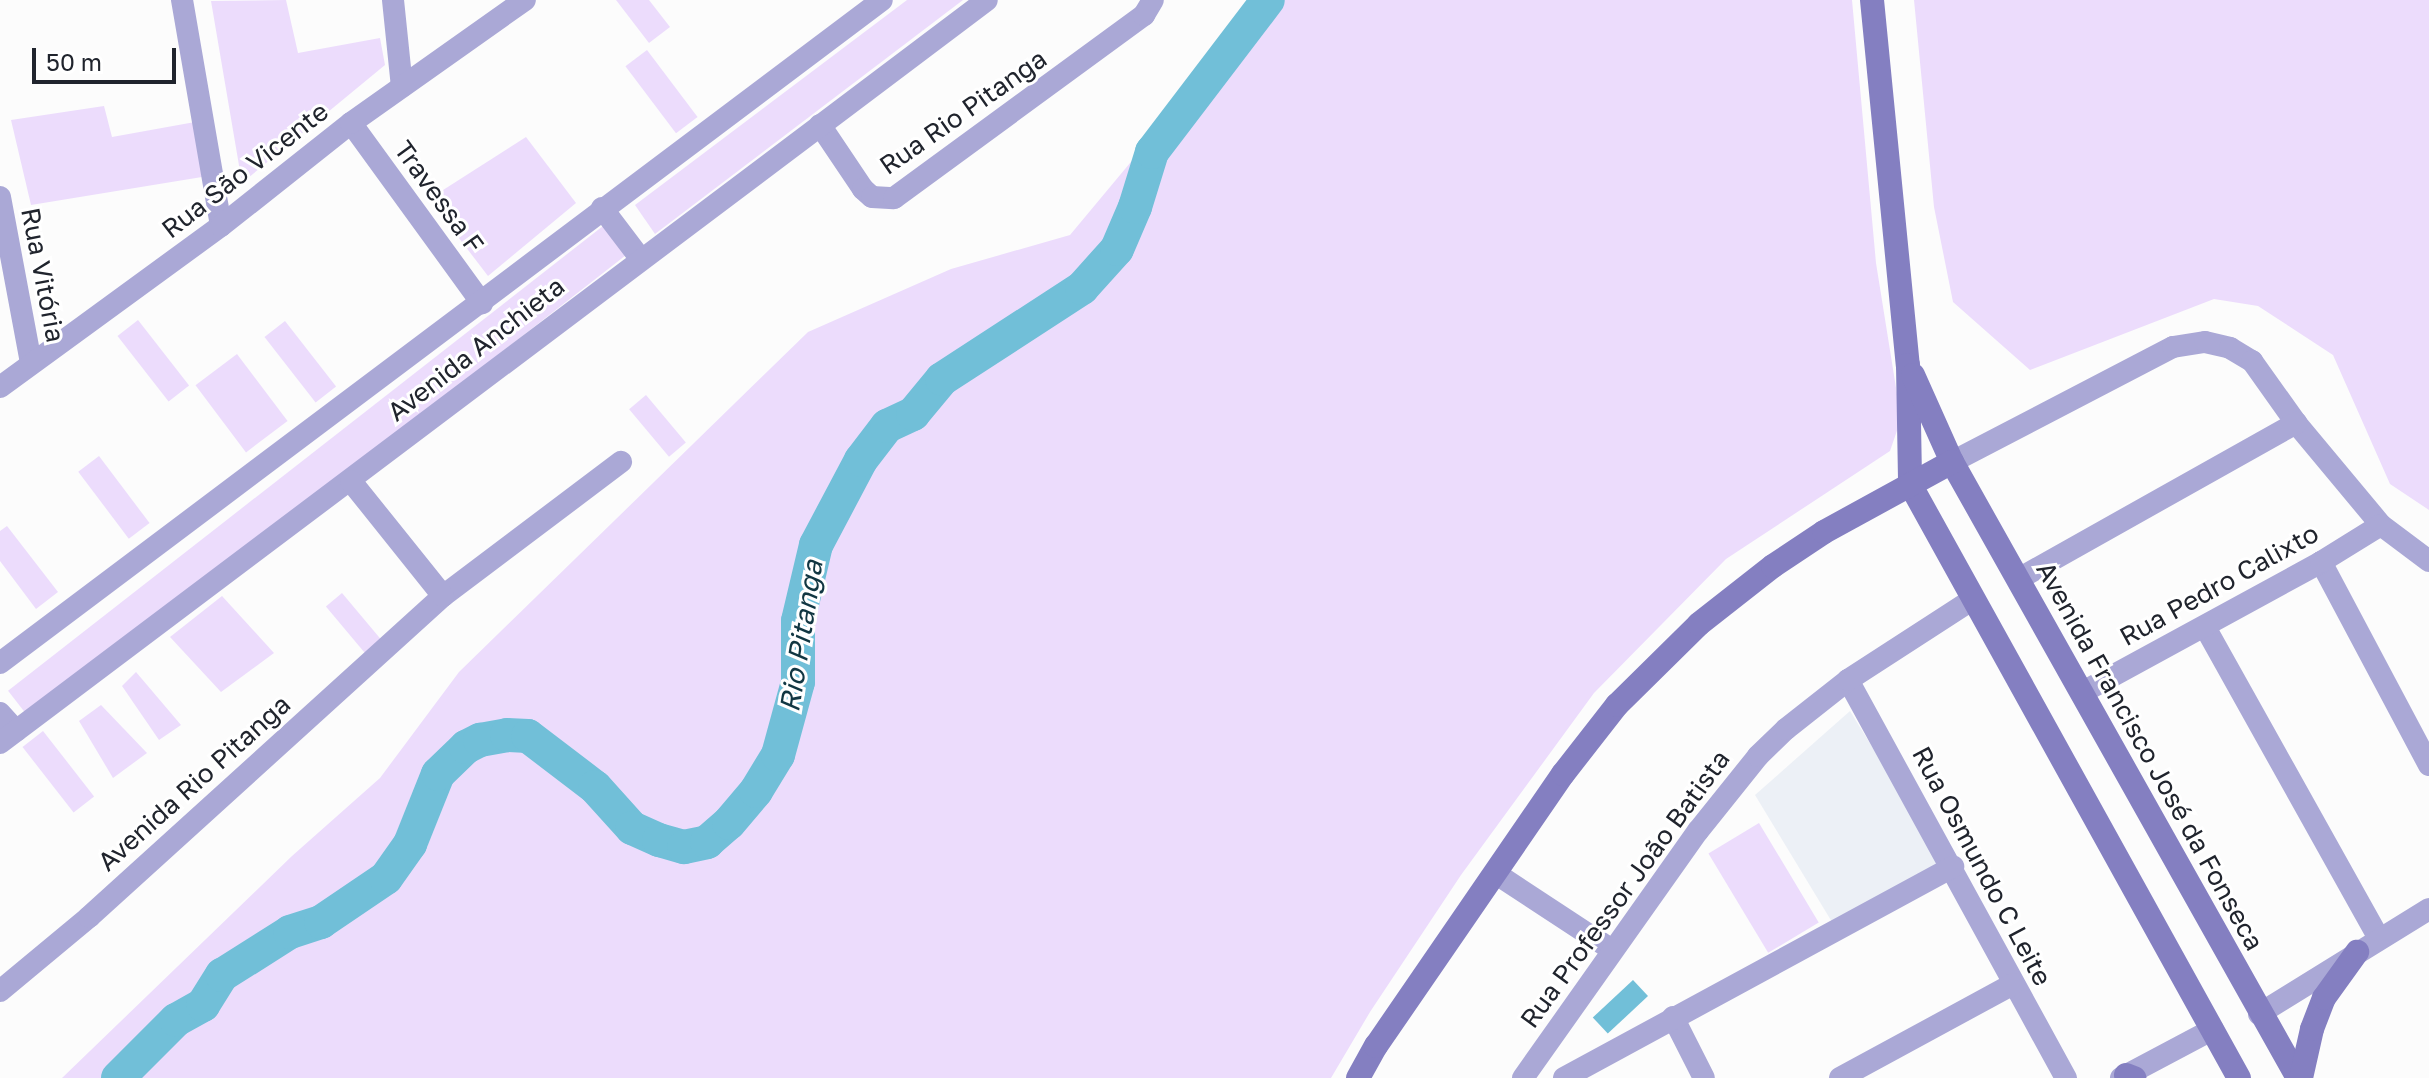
<!DOCTYPE html>
<html>
<head>
<meta charset="utf-8">
<style>
	body { margin:0 }
	#map { position:relative; width:2429px; height:1078px; overflow:hidden; background:#fcfcfc; font-family:"Golos Text",sans-serif }
	div>[style] { position:absolute }
	[style*='--x'] { left:calc(var(--x)*1px); top:calc(var(--y)*1px); width:calc(var(--w)*1px); rotate:calc(var(--a)*1deg) }
	.built>* { inset:0; background:#ecf0f6 }
	.green>* { inset:0; background:#ecdcfc; transform-origin:0 0 }
	.water>* { inset:0; background:#71bfd8; transform-origin:0 0 }
	.river>* { height:34px; margin:-17px; padding:0 17px; transform-origin:17px; border-radius:17px; background:#71bfd8 }
	.street>* { height:22px; margin:-11px; padding:0 11px; transform-origin:11px; border-radius:11px; background:#aaa8d6 }
	.secondary>* { height:24px; margin:-12px; padding:0 12px; transform-origin:12px; border-radius:12px; background:#847fc1 }
	span { translate:-50% -50%; white-space:nowrap; text-align:center; line-height:1.15; -webkit-text-stroke:6px #fff; paint-order:stroke }
	.street-label { font-size:26px; color:#20242d }
	.water-label { font-size:28px; color:#113642; font-style:italic }
	.scale { position:absolute; left:32px; top:48px; width:144px; height:36px; box-sizing:border-box; border:4px solid #20242d; border-top:0; padding-left:10px; font-size:24px; line-height:28px; white-space:nowrap; color:#20242d; -webkit-text-stroke:6px #fff; paint-order:stroke }
</style>
</head>
<body>
<div id="map">
	<div class="built">
		<div style="clip-path:polygon(1850px 711px,1944px 863px,1832px 922px,1755px 795px)"></div>
	</div>
	<div class="green">
		<div style="clip-path:polygon(286px 0,298px 53px,380px 38px,385px 65px,242px 183px,211px 1px)"></div>
		<div style="clip-path:polygon(616px 0,649px 0,670px 27px,649px 43px)"></div>
		<div style="clip-path:polygon(907px 0,963px 0,655px 234px,635px 205px)"></div>
		<div style="clip-path:polygon(1257px 0,1852px 0,1876px 263px,1901px 419px,1890px 451px,1726px 559px,1594px 693px,1461px 875px,1370px 1012px,1331px 1078px,62px 1078px,292px 856px,380px 778px,459px 672px,808px 332px,951px 269px,1070px 235px,1140px 151px,1218px 40px)"></div>
		<div style="clip-path:polygon(1914px 0,2429px 0,2429px 510px,2390px 484px,2333px 355px,2258px 306px,2214px 299px,2030px 370px,1953px 302px,1934px 207px)"></div>
		<div style="left:647px;top:50px;width:84px;height:27px;rotate:53deg"></div>
		<div style="clip-path:polygon(104px 106px,112px 137px,195px 122px,202px 177px,31px 205px,11px 120px)"></div>
		<div style="clip-path:polygon(526px 137px,576px 203px,488px 276px,429px 199px)"></div>
		<div style="left:603px;top:226px;width:37px;height:755px;rotate:52deg"></div>
		<div style="left:138px;top:320px;width:83px;height:26px;rotate:52deg"></div>
		<div style="left:285px;top:321px;width:83px;height:26px;rotate:52deg"></div>
		<div style="left:237px;top:354px;width:84px;height:52px;rotate:53deg"></div>
		<div style="left:646px;top:395px;width:62px;height:22px;rotate:50deg"></div>
		<div style="left:99px;top:456px;width:84px;height:26px;rotate:53deg"></div>
		<div style="clip-path:polygon(7px 526px,58px 592px,36px 609px,0 561px,0 531px)"></div>
		<div style="left:342px;top:593px;width:62px;height:21px;rotate:50deg"></div>
		<div style="clip-path:polygon(222px 596px,274px 653px,221px 692px,170px 637px)"></div>
		<div style="clip-path:polygon(136px 672px,181px 725px,159px 740px,122px 686px)"></div>
		<div style="clip-path:polygon(101px 705px,147px 753px,113px 778px,79px 721px)"></div>
		<div style="left:43px;top:731px;width:83px;height:26px;rotate:52deg"></div>
		<div style="left:1759px;top:823px;width:116px;height:59px;rotate:59deg"></div>
	</div>
	<div class="water">
		<div style="left:1633px;top:980px;width:22px;height:55px;rotate:47deg"></div>
	</div>
	<div class="river">
		<div style="--x:118;--y:1078;--w:82;--a:-45"></div>
		<div style="--x:176;--y:1020;--w:31;--a:-29"></div>
		<div style="--x:203;--y:1005;--w:36;--a:-58"></div>
		<div style="--x:222;--y:975;--w:80;--a:-32.3"></div>
		<div style="--x:290;--y:932;--w:33;--a:-18"></div>
		<div style="--x:321;--y:922;--w:78;--a:-34.1"></div>
		<div style="--x:386;--y:878;--w:42;--a:-54.8"></div>
		<div style="--x:410;--y:844;--w:75;--a:-68.2"></div>
		<div style="--x:438;--y:774;--w:39;--a:-44"></div>
		<div style="--x:466;--y:747;--w:16;--a:-27"></div>
		<div style="--x:480;--y:740;--w:27;--a:-10"></div>
		<div style="--x:507;--y:735;--w:21;--a:3"></div>
		<div style="--x:528;--y:736;--w:84;--a:37.3"></div>
		<div style="--x:595;--y:787;--w:55;--a:47.9"></div>
		<div style="--x:632;--y:828;--w:30;--a:24"></div>
		<div style="--x:659;--y:840;--w:26;--a:16"></div>
		<div style="--x:684;--y:847;--w:24;--a:-12"></div>
		<div style="--x:707;--y:842;--w:29;--a:-41"></div>
		<div style="--x:729;--y:823;--w:42;--a:-49.8"></div>
		<div style="--x:756;--y:791;--w:42;--a:-58.6"></div>
		<div style="--x:778;--y:755;--w:76;--a:-74.7"></div>
		<div style="--x:798;--y:682;--w:61;--a:-90"></div>
		<div style="--x:798;--y:621;--w:78;--a:-76.7"></div>
		<div style="--x:816;--y:545;--w:96;--a:-62.1"></div>
		<div style="--x:861;--y:460;--w:43;--a:-52.6"></div>
		<div style="--x:887;--y:426;--w:29;--a:-25"></div>
		<div style="--x:913;--y:414;--w:45;--a:-50.4"></div>
		<div style="--x:942;--y:379;--w:167;--a:-33"></div>
		<div style="--x:1082;--y:288;--w:52;--a:-48.1"></div>
		<div style="--x:1117;--y:249;--w:46;--a:-66.8"></div>
		<div style="--x:1135;--y:207;--w:58;--a:-72.8"></div>
		<div style="--x:1152;--y:152;--w:191;--a:-52.7"></div>
	</div>
	<div class="street">
		<div style="--x:182;--y:0;--w:229;--a:80.2"></div>
		<div style="--x:393;--y:0;--w:87;--a:84.1"></div>
		<div style="--x:351;--y:123;--w:223;--a:54"></div>
		<div style="--x:820;--y:125;--w:77;--a:56.1"></div>
		<div style="--x:863;--y:189;--w:12;--a:42"></div>
		<div style="--x:872;--y:197;--w:22;--a:3"></div>
		<div style="--x:894;--y:198;--w:310;--a:-36.2"></div>
		<div style="--x:1144;--y:15;--w:17;--a:-59"></div>
		<div style="--x:0;--y:197;--w:169;--a:79.4"></div>
		<div style="--x:602;--y:208;--w:63;--a:52.8"></div>
		<div style="--x:0;--y:387;--w:273;--a:-36.1"></div>
		<div style="--x:221;--y:226;--w:166;--a:-38.4"></div>
		<div style="--x:351;--y:123;--w:213;--a:-35.3"></div>
		<div style="--x:1952;--y:462;--w:249;--a:-27.5"></div>
		<div style="--x:2173;--y:347;--w:32;--a:-9"></div>
		<div style="--x:2205;--y:342;--w:26;--a:13"></div>
		<div style="--x:2230;--y:348;--w:26;--a:31"></div>
		<div style="--x:2252;--y:361;--w:76;--a:54.6"></div>
		<div style="--x:2296;--y:423;--w:133;--a:50.2"></div>
		<div style="--x:2381;--y:525;--w:60;--a:36.9"></div>
		<div style="--x:2321;--y:562;--w:230;--a:62"></div>
		<div style="--x:2020;--y:578;--w:317;--a:-29.3"></div>
		<div style="--x:443;--y:596;--w:223;--a:-37"></div>
		<div style="--x:2205;--y:627;--w:356;--a:60.8"></div>
		<div style="--x:0;--y:663;--w:1103;--a:-36.93"></div>
		<div style="--x:1848;--y:680;--w:454;--a:61.3"></div>
		<div style="--x:2083;--y:692;--w:271;--a:-28.6"></div>
		<div style="--x:2321;--y:562;--w:70;--a:-31.7"></div>
		<div style="--x:0;--y:713;--w:24;--a:48"></div>
		<div style="--x:0;--y:743;--w:1235;--a:-36.97"></div>
		<div style="--x:1495;--y:873;--w:140;--a:33.3"></div>
		<div style="--x:0;--y:991;--w:116;--a:-39.7"></div>
		<div style="--x:89;--y:917;--w:478;--a:-42.2"></div>
		<div style="--x:443;--y:596;--w:147;--a:-128.7"></div>
		<div style="--x:2259;--y:1014;--w:200;--a:-31.7"></div>
		<div style="--x:1673;--y:1017;--w:68;--a:63.1"></div>
		<div style="--x:1523;--y:1078;--w:303;--a:-54.7"></div>
		<div style="--x:1698;--y:831;--w:96;--a:-51.3"></div>
		<div style="--x:1758;--y:756;--w:39;--a:-44"></div>
		<div style="--x:1786;--y:729;--w:79;--a:-38.3"></div>
		<div style="--x:1848;--y:680;--w:149;--a:-32.9"></div>
		<div style="--x:1564;--y:1078;--w:443;--a:-28.5"></div>
		<div style="--x:1840;--y:1078;--w:197;--a:-28.5"></div>
		<div style="--x:2121;--y:1078;--w:104;--a:-28"></div>
	</div>
	<div class="secondary">
		<div style="--x:1872;--y:0;--w:367;--a:84.4"></div>
		<div style="--x:1908;--y:365;--w:119;--a:89"></div>
		<div style="--x:1910;--y:484;--w:679;--a:61.02"></div>
		<div style="--x:1913;--y:375;--w:95;--a:65.9"></div>
		<div style="--x:1952;--y:462;--w:707;--a:60.68"></div>
		<div style="--x:2126;--y:1075;--w:9;--a:21"></div>
		<div style="--x:1358;--y:1078;--w:37;--a:-61"></div>
		<div style="--x:1376;--y:1046;--w:330;--a:-55.5"></div>
		<div style="--x:1563;--y:774;--w:88;--a:-52"></div>
		<div style="--x:1617;--y:705;--w:115;--a:-44.6"></div>
		<div style="--x:1699;--y:624;--w:94;--a:-38.1"></div>
		<div style="--x:1773;--y:566;--w:61;--a:-33.7"></div>
		<div style="--x:1824;--y:532;--w:146;--a:-28.7"></div>
		<div style="--x:2301;--y:1078;--w:50;--a:-77.3"></div>
		<div style="--x:2312;--y:1029;--w:33;--a:-69"></div>
		<div style="--x:2324;--y:998;--w:57;--a:-54.3"></div>
	</div>
	<div class="street-label">
		<span style="left:963px;top:112px;rotate:-35deg">Rua Rio Pitanga</span>
		<span style="left:245px;top:170px;rotate:-38deg">Rua São Vicente</span>
		<span style="left:439px;top:197px;rotate:54deg">Travessa F</span>
		<span style="left:43px;top:275px;rotate:79deg">Rua Vitória</span>
		<span style="left:476px;top:349px;rotate:-38deg">Avenida Anchieta</span>
		<span style="left:2219px;top:585px;rotate:-29deg">Rua Pedro Calixto</span>
		<span style="left:2150px;top:756px;rotate:61deg">Avenida Francisco José da Fonseca</span>
		<span style="left:194px;top:783px;rotate:-42deg">Avenida Rio Pitanga</span>
		<span style="left:1982px;top:866px;rotate:62deg">Rua Osmundo C Leite</span>
		<span style="left:1625px;top:889px;rotate:-54deg">Rua Professor João Batista</span>
	</div>
	<div class="water-label">
		<span style="left:801px;top:636px;rotate:-81deg">Rio Pitanga</span>
	</div>
	<div class="scale">50 m</div>
</div>
</body>
</html>
